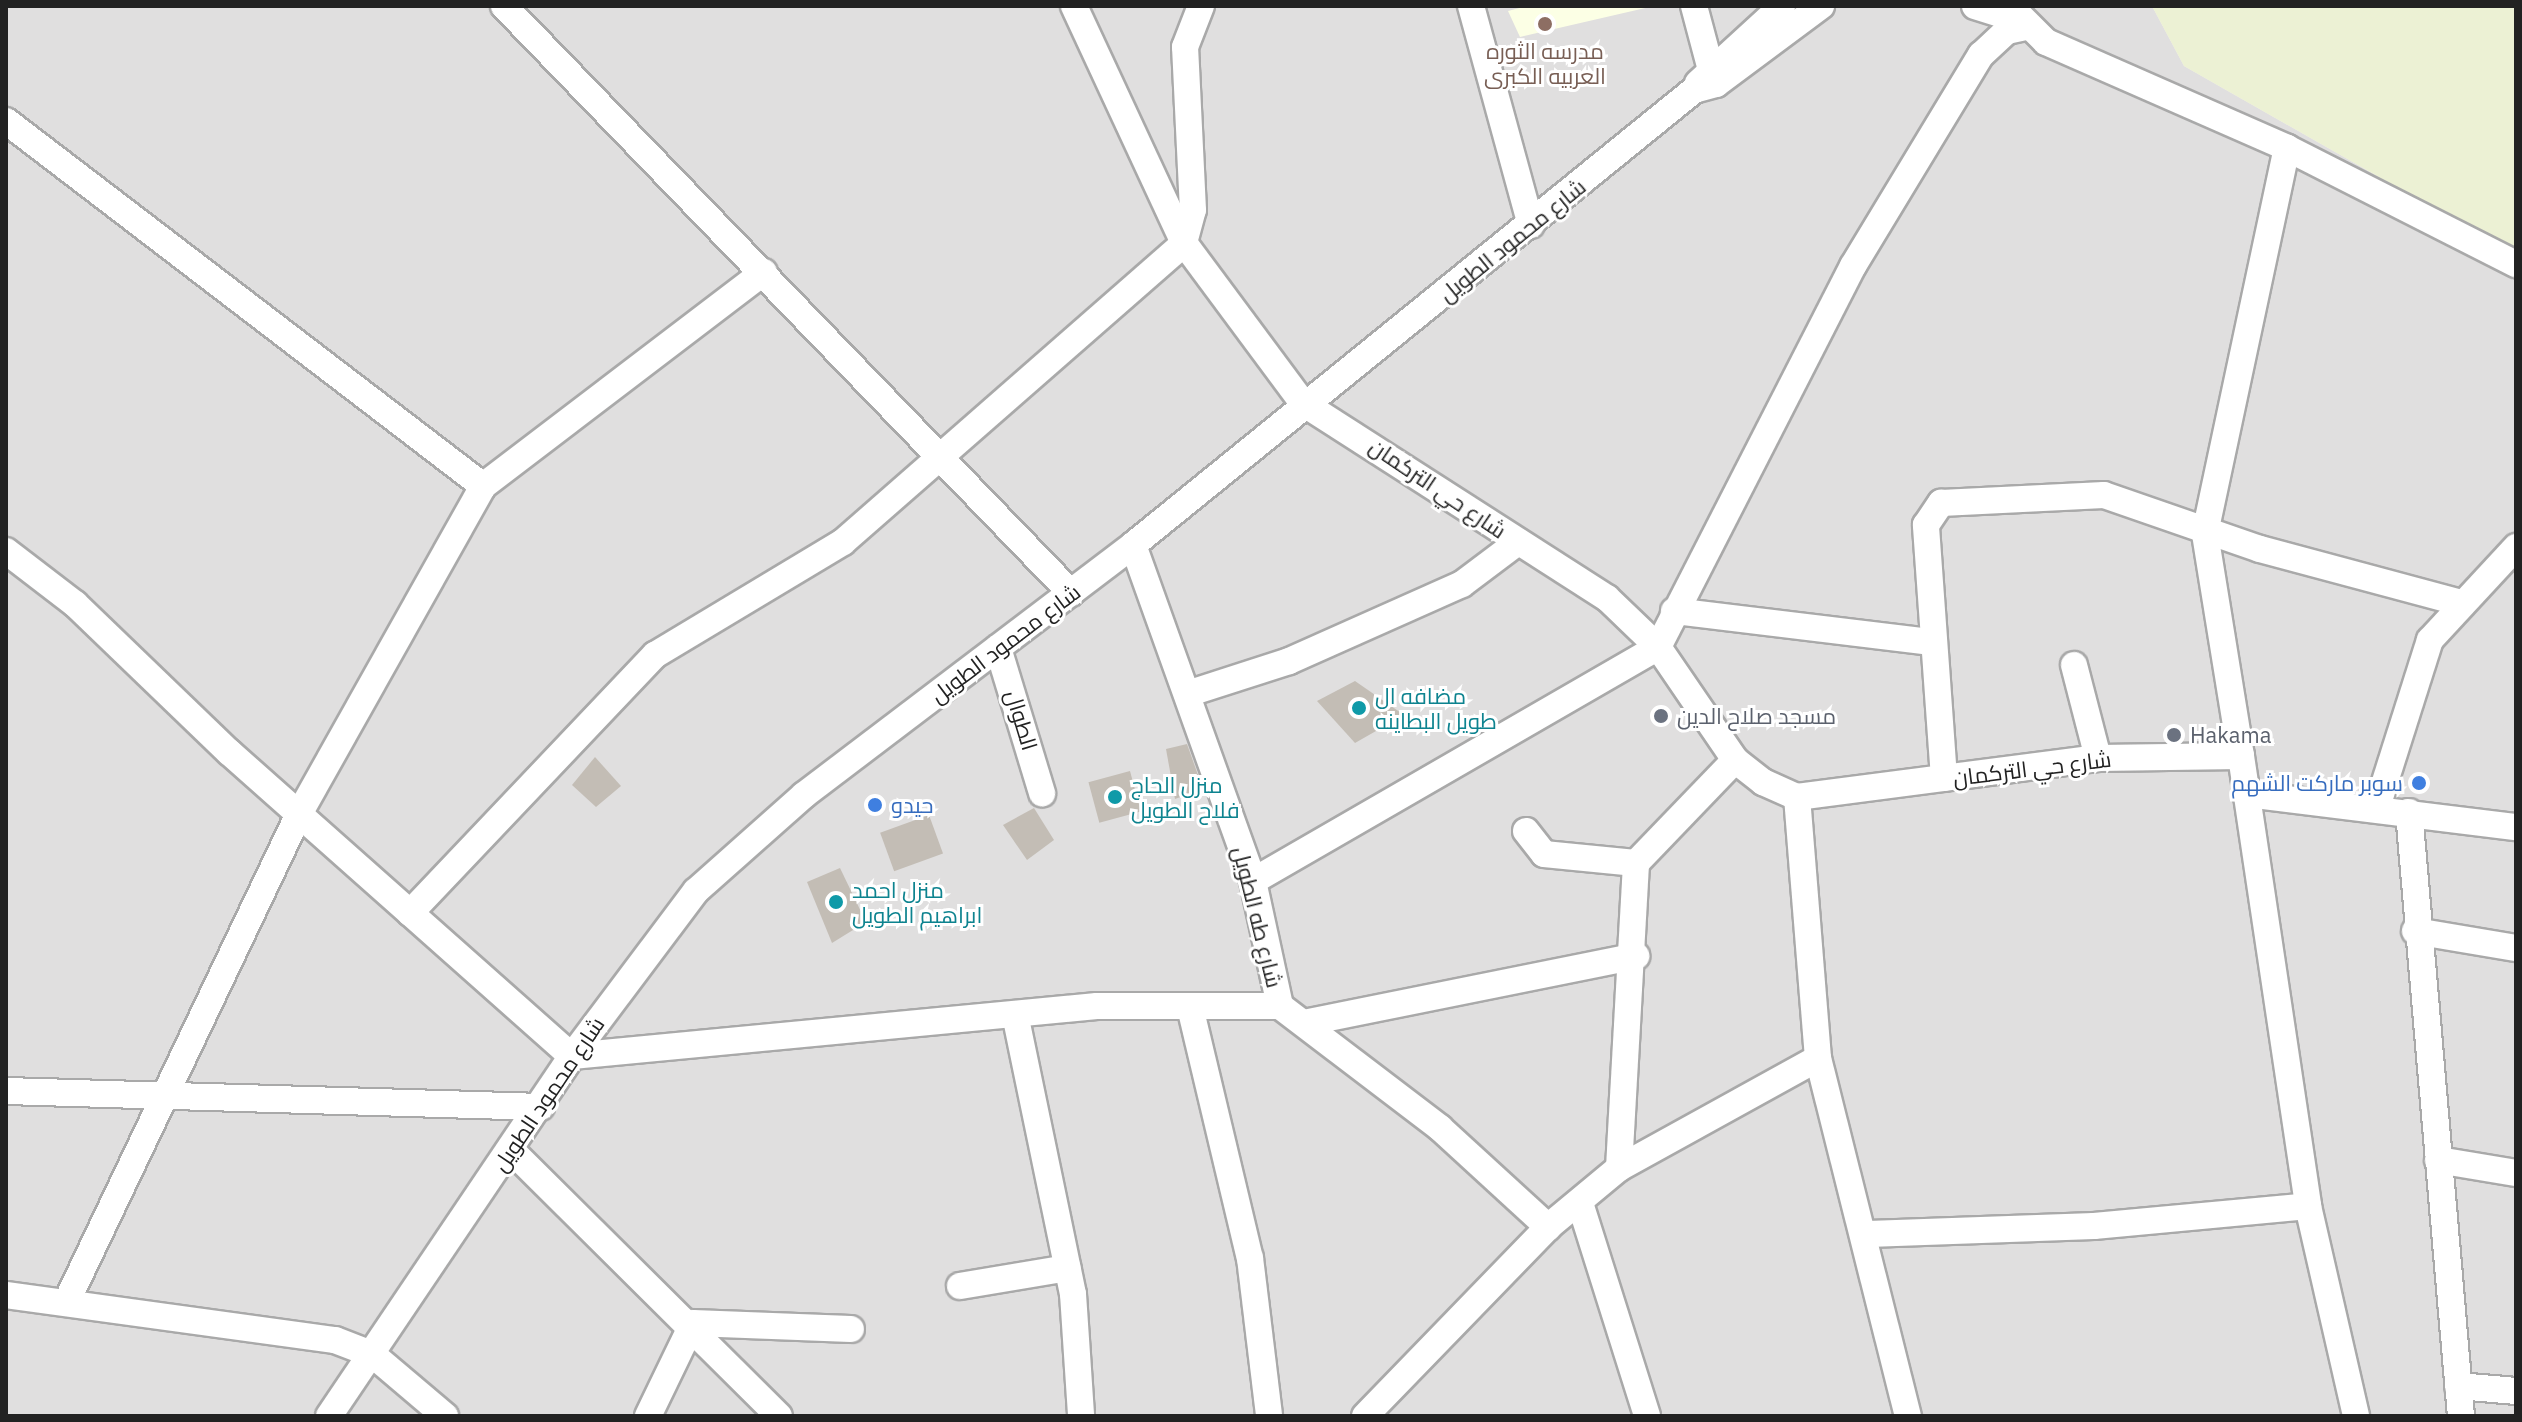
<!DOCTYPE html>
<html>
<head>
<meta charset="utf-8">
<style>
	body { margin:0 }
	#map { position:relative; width:2522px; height:1422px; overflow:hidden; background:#f2f0e9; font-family:"IBM Plex Sans",Cairo,sans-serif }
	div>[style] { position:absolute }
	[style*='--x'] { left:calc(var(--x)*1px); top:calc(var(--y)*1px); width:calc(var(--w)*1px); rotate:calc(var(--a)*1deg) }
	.residential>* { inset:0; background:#e0dfdf }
	.education>* { inset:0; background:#fcffe5 }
	.farmland>* { inset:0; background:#ecf1d4 }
	.building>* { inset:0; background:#c3bdb5; transform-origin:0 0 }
	.roads { filter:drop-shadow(2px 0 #a9a9a9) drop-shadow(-2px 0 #a9a9a9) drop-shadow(0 2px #a9a9a9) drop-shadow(0 -2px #a9a9a9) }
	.minor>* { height:26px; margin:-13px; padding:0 13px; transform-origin:13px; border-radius:13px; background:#fff }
	.dots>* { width:22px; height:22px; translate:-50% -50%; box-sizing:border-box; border:4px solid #fff; border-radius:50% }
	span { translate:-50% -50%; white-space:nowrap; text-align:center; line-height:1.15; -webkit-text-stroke:6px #fff; paint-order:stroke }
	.education-label { font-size:22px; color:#785e54 }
	.street-label { font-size:22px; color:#222 }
	.culture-label { font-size:22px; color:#0d838f }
	.left { translate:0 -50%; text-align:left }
	.worship-label { font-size:22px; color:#5b616d }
	.shop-label { font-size:22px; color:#366cbe }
	.right { translate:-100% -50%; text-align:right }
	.frame { position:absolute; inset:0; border:8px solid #222; pointer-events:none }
</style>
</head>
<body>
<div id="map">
	<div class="residential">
		<div style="clip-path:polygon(6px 6px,2152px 6px,2184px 66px,2516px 255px,2516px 1416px,6px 1416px)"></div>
	</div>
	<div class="education">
		<div style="clip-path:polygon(1527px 6px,1654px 6px,1520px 37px,1508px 11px)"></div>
	</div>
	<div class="farmland">
		<div style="clip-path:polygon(2152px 6px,2516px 6px,2516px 255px,2184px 66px)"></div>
	</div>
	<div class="building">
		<div style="clip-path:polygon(1355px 681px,1404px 715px,1355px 743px,1317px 701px)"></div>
		<div style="clip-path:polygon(1187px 744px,1203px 789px,1175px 799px,1166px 749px)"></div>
		<div style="clip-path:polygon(595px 757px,621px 786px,596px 807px,572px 785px)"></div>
		<div style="left:1130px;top:771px;width:42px;height:43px;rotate:75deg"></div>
		<div style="clip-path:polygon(1034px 808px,1054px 840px,1027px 860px,1003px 825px)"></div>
		<div style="left:929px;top:815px;width:41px;height:52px;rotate:70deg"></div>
		<div style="clip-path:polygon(840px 868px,866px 922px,832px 943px,807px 882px)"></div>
	</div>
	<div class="roads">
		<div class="minor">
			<div style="--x:504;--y:6;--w:816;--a:45.99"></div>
			<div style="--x:1074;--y:6;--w:261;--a:65.1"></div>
			<div style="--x:1184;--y:243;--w:199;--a:53.4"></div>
			<div style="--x:1303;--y:403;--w:361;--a:32.7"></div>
			<div style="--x:1607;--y:598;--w:71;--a:43.9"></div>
			<div style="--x:1658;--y:647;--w:137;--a:55.7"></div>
			<div style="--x:1735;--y:760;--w:36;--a:38"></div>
			<div style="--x:1763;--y:782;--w:37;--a:24"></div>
			<div style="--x:1797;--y:797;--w:304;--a:-7.4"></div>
			<div style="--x:2098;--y:758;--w:143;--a:-0.8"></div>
			<div style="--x:2241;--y:756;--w:455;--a:81.5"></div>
			<div style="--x:2308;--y:1206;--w:215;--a:77.1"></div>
			<div style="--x:1471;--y:6;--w:227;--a:74.7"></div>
			<div style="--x:1694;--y:6;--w:78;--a:75.1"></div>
			<div style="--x:1975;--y:6;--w:46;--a:17.7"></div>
			<div style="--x:2010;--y:6;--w:51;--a:45"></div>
			<div style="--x:2046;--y:42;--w:263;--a:23.7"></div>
			<div style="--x:2287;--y:148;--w:257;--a:26.9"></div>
			<div style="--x:1698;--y:83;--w:114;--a:-42.5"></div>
			<div style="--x:6;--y:121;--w:601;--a:37.42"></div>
			<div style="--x:1133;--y:545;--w:357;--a:70.3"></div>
			<div style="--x:1253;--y:881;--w:128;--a:77.8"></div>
			<div style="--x:1280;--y:1006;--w:201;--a:37.3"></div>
			<div style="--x:1440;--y:1128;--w:147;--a:42.5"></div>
			<div style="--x:6;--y:551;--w:87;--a:37.5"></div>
			<div style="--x:75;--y:604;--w:214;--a:43.9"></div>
			<div style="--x:229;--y:752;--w:458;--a:41.6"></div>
			<div style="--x:572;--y:1056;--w:527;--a:-5.44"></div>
			<div style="--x:1097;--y:1006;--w:183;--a:0"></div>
			<div style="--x:1674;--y:611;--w:257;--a:6.9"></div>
			<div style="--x:998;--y:648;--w:152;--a:73.1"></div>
			<div style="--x:2074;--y:665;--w:96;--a:75.5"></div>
			<div style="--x:1190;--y:693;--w:104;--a:-17.9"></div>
			<div style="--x:1289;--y:661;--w:189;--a:-24"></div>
			<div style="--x:1462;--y:584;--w:70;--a:-36.9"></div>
			<div style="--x:2241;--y:756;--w:226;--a:-99.2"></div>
			<div style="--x:2205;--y:533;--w:394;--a:-78"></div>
			<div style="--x:1944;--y:778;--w:254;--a:-94.1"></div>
			<div style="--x:1926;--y:525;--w:27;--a:-56"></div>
			<div style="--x:1941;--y:503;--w:163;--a:-2.8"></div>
			<div style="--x:2104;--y:495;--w:165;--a:19.1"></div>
			<div style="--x:2260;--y:549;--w:209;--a:15"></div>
			<div style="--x:2246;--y:794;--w:272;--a:7"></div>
			<div style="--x:1797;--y:797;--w:262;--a:85.4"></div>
			<div style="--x:1818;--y:1058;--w:369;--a:75.9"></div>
			<div style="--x:2377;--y:807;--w:175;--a:-72.4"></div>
			<div style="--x:2430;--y:640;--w:127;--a:-47.2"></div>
			<div style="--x:2409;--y:812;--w:606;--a:85.08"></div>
			<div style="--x:1526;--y:831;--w:29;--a:52"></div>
			<div style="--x:1544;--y:854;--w:92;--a:5.6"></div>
			<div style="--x:1253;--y:881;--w:468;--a:-30"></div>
			<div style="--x:1658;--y:647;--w:428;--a:-62.9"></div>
			<div style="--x:1853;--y:266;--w:247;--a:-58.8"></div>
			<div style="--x:1981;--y:55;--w:35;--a:-43"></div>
			<div style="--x:2007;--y:31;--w:19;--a:-12"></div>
			<div style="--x:410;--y:913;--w:356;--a:-46.5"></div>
			<div style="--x:655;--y:655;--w:219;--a:-31"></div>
			<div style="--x:843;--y:542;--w:454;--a:-41.2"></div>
			<div style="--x:1184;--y:243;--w:34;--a:-75"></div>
			<div style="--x:1193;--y:210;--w:163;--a:-92.8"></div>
			<div style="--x:1185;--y:47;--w:44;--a:-68.7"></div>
			<div style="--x:2415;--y:931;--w:102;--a:9.6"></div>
			<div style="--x:1190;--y:1007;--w:258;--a:76.6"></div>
			<div style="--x:1250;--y:1258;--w:159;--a:83.1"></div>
			<div style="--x:1015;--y:1014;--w:286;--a:78.3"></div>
			<div style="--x:1073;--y:1294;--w:122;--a:86.2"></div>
			<div style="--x:1309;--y:1022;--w:334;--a:-11.4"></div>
			<div style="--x:6;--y:1091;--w:535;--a:1.71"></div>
			<div style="--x:510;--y:1149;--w:379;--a:44.8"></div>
			<div style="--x:2438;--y:1160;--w:79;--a:9.5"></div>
			<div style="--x:1619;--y:1168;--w:305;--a:-86.8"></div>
			<div style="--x:1636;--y:863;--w:143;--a:-46.1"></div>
			<div style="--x:1580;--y:1203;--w:223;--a:72.5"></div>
			<div style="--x:1868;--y:1234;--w:226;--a:-2"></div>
			<div style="--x:2094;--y:1226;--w:215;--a:-5.3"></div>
			<div style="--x:960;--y:1286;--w:109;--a:-9.5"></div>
			<div style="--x:6;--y:1295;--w:332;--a:7.8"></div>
			<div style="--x:335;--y:1340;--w:40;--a:21"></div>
			<div style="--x:372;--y:1354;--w:96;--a:40.3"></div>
			<div style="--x:67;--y:1301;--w:539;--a:-64.53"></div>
			<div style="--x:299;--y:814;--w:376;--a:-60.7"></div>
			<div style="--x:483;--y:486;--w:353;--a:-37.3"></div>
			<div style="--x:2458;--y:1386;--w:58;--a:4.9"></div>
			<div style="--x:329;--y:1416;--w:434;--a:-56"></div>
			<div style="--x:572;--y:1056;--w:206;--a:-53.1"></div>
			<div style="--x:696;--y:891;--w:144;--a:-41.6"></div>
			<div style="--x:804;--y:795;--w:413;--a:-37.2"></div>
			<div style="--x:1133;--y:545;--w:722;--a:-39.04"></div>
			<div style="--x:1694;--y:90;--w:23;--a:-15"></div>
			<div style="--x:1716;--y:84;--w:131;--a:-36.6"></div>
			<div style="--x:648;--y:1416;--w:103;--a:-64.2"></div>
			<div style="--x:693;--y:1323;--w:158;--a:2.2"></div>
			<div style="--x:1365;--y:1416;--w:263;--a:-45.9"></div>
			<div style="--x:1548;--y:1227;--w:92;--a:-39.7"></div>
			<div style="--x:1619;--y:1168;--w:227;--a:-28.9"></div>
		</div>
	</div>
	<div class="dots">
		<div style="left:1545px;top:24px;background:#8d6e63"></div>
		<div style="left:1359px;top:708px;background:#0f9aa8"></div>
		<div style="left:1661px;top:716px;background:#6b7280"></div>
		<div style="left:2174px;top:735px;background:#6b7280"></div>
		<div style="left:2419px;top:783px;background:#3f7fe0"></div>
		<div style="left:1115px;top:797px;background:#0f9aa8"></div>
		<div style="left:875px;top:805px;background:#3f7fe0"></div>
		<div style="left:836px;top:902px;background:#0f9aa8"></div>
	</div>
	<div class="education-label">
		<span style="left:1545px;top:63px">مدرسه الثوره<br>العربيه الكبرى</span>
	</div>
	<div class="street-label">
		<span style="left:1512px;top:240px;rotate:-39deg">شارع محمود الطويل</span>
		<span style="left:1438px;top:488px;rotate:34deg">شارع حي التركمان</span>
		<span style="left:1005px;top:643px;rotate:-37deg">شارع محمود الطويل</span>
		<span style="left:1022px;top:720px;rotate:73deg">الطوال</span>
		<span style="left:2032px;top:768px;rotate:-7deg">شارع حي التركمان</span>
		<span style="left:1258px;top:917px;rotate:76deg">شارع طه الطويل</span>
		<span style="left:548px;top:1094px;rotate:-56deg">شارع محمود الطويل</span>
	</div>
	<div class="culture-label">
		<span class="left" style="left:1375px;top:708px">مضافه ال<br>طويل البطاينه</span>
		<span class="left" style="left:1131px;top:797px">منزل الحاج<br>فلاح الطويل</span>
		<span class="left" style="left:852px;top:902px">منزل احمد<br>ابراهيم الطويل</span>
	</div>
	<div class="worship-label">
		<span class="left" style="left:1677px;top:716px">مسجد صلاح الدين</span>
		<span class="left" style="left:2190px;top:735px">Hakama</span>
	</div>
	<div class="shop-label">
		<span class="right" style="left:2403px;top:783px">سوبر ماركت الشهم</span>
		<span class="left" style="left:891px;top:805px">حيدو</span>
	</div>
	<div class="frame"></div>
</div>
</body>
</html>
